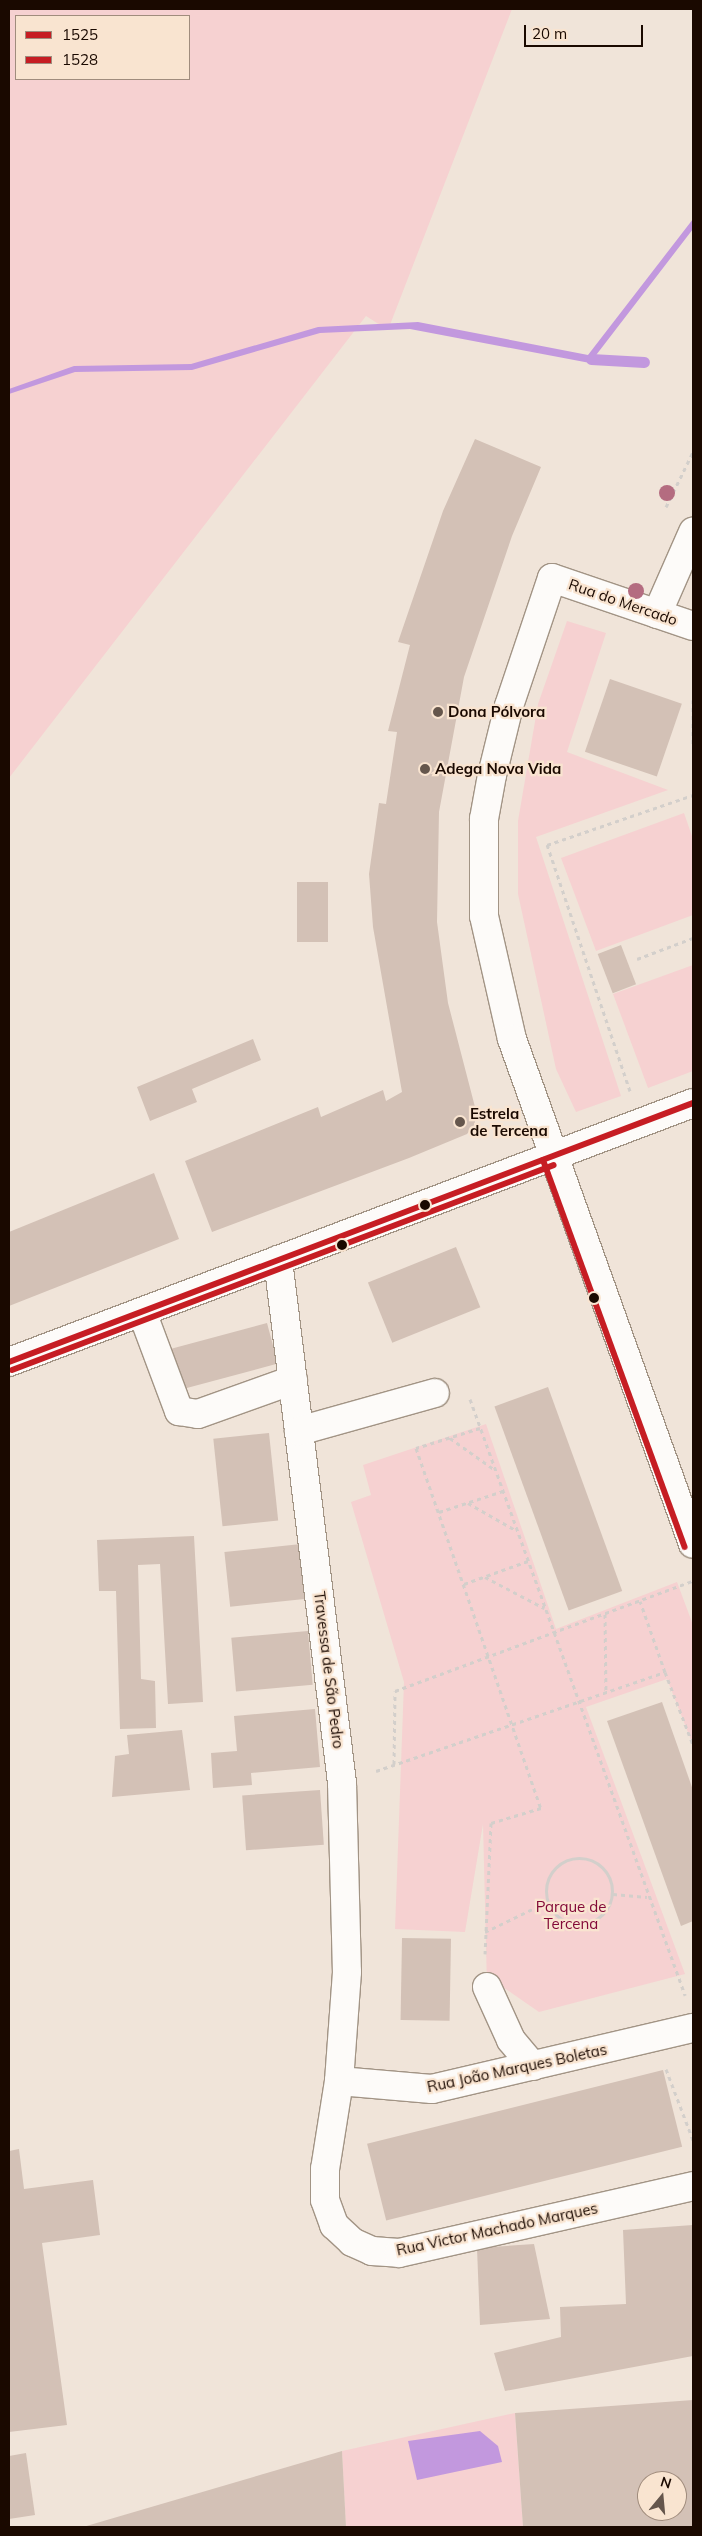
<!DOCTYPE html>
<html>
<head>
<meta charset="utf-8">
<style>
	body { margin:0 }
	#map { position:relative; width:702px; height:2536px; overflow:hidden; background:#f0e4d9; font-family:Mulish,sans-serif }
	div>[style] { position:absolute }
	[style*='--x'] { left:calc(var(--x)*1px); top:calc(var(--y)*1px); width:calc(var(--w)*1px); rotate:calc(var(--a)*1deg) }
	.green>* { inset:0; background:#f6d1d1 }
	.water>* { inset:0; background:#c298de }
	.stream>* { height:11px; margin:-5.5px; padding:0 5.5px; transform-origin:5.5px; border-radius:5.5px; background:#c298de }
	.building>* { inset:0; background:#d3c1b6; transform-origin:0 0 }
	.path>* { height:3px; margin-top:-1.5px; transform-origin:0; background:repeating-linear-gradient(90deg,#d3cfcb 0 4px,transparent 0 8px) }
	.path>.ring { margin:-1.5px; padding:0; box-sizing:content-box; background:none; border:3px solid #d3cfcb; border-radius:50% }
	.roads { filter:drop-shadow(1px 0 #a29485) drop-shadow(-1px 0 #a29485) drop-shadow(0 1px #a29485) drop-shadow(0 -1px #a29485) }
	.minor>* { height:28px; margin:-14px; padding:0 14px; transform-origin:14px; border-radius:14px; background:#fdfbf9 }
	.bus-1>* { height:6px; margin:-3px; padding:0 3px; transform-origin:3px; border-radius:3px; background:#c61d23 }
	.bus-2>* { height:6px; margin:-3px; padding:0 3px; transform-origin:3px; border-radius:3px; background:#c61d23 }
	.trees>* { width:16px; height:16px; margin:-8px; border-radius:50%; background:#b46c80 }
	.dots>* { width:14px; height:14px; translate:-50% -50%; box-sizing:border-box; border:2px solid #f9e4d0; border-radius:50% }
	span { translate:-50% -50%; white-space:nowrap; text-align:center; line-height:1.15; -webkit-text-stroke:4.5px #f9e4d0; paint-order:stroke }
	.street-label { font-size:15px; color:#1a0900 }
	.poi-label { font-size:15px; color:#1a0900; font-weight:700 }
	.left { translate:0 -50%; text-align:left }
	.park-label { font-size:15px; color:#830a38 }
	.frame { position:absolute; inset:0; border:10px solid #1a0900; pointer-events:none }
	.legend { position:absolute; left:15px; top:15px; width:175px; height:65px; box-sizing:border-box; background:#f9e4d0; border:1px solid #a08c7d; margin:0; padding:6px 9px; list-style:none; font-size:15px; color:#1a0900 }
	.legend li { display:flex; align-items:center; gap:10px; height:25px }
	.legend b { width:25px; border:1px solid #a08c7d }
	.north { position:absolute; left:637px; top:2471px; width:50px; height:50px; box-sizing:border-box; background:#f9e4d0; border:1px solid #a08c7d; border-radius:50%; rotate:17deg; font-size:14px; font-weight:700; line-height:20px; text-align:center; color:#1a0900 }
	.north::after { content:''; display:block; margin:auto; width:18px; height:22px; background:#65564c; clip-path:polygon(50% 0,100% 100%,50% 72%,0 100%) }
	.scale { position:absolute; left:524px; top:25px; width:119px; height:22px; box-sizing:border-box; border:2px solid #1a0900; border-top:0; padding-left:6px; font-size:15px; line-height:18px; white-space:nowrap; color:#1a0900; -webkit-text-stroke:4px #f9e4d0; paint-order:stroke }
</style>
</head>
<body>
<div id="map">
	<div class="green">
		<div style="clip-path:polygon(evenodd,9px 9px,512px 9px,388px 330px,366px 316px,9px 778px,9px 9px,16px 16px,189px 16px,189px 79px,16px 79px,16px 16px)"></div>
		<div style="clip-path:polygon(567px 621px,606px 633px,567px 752px,668px 790px,536px 837px,621px 1096px,576px 1112px,556px 1069px,518px 894px,518px 821px,538px 704px)"></div>
		<div style="clip-path:polygon(684px 813px,693px 839px,693px 915px,596px 951px,561px 858px)"></div>
		<div style="clip-path:polygon(693px 965px,693px 1071px,648px 1088px,613px 994px)"></div>
		<div style="clip-path:polygon(486px 1424px,556px 1629px,677px 1582px,693px 1625px,693px 1745px,667px 1679px,586px 1707px,685px 1974px,539px 2012px,500px 1985px,487px 1987px,483px 1824px,465px 1932px,395px 1929px,404px 1682px,351px 1502px,371px 1495px,363px 1465px)"></div>
		<div style="clip-path:polygon(515px 2413px,523px 2527px,346px 2527px,342px 2451px)"></div>
	</div>
	<div class="water">
		<div style="clip-path:polygon(693px 219px,693px 229px,590px 363px,410px 329px,320px 333px,192px 370px,75px 372px,9px 394px,9px 389px,74px 366px,191px 364px,318px 327px,418px 322px,588px 355px)"></div>
		<div style="clip-path:polygon(480px 2431px,498px 2446px,502px 2462px,417px 2480px,408px 2441px)"></div>
	</div>
	<div class="stream">
		<div style="--x:591;--y:359;--w:53;--a:3.2"></div>
	</div>
	<div class="building">
		<div style="clip-path:polygon(475px 439px,541px 467px,512px 536px,464px 677px,439px 812px,437px 922px,448px 1003px,475px 1107px,475px 1124px,467px 1134px,409px 1158px,212px 1232px,185px 1161px,318px 1107px,321px 1117px,383px 1090px,386px 1101px,402px 1092px,373px 927px,369px 874px,379px 803px,386px 804px,397px 732px,388px 731px,410px 645px,398px 642px,443px 511px)"></div>
		<div style="left:610px;top:679px;width:76px;height:77px;rotate:19deg"></div>
		<div style="left:297px;top:882px;width:31px;height:60px"></div>
		<div style="left:621px;top:945px;width:42px;height:25px;rotate:69deg"></div>
		<div style="clip-path:polygon(253px 1039px,261px 1060px,192px 1089px,197px 1102px,150px 1121px,137px 1087px)"></div>
		<div style="clip-path:polygon(154px 1173px,179px 1239px,9px 1306px,9px 1232px)"></div>
		<div style="left:456px;top:1247px;width:65px;height:95px;rotate:68deg"></div>
		<div style="left:267px;top:1323px;width:42px;height:101px;rotate:75deg"></div>
		<div style="left:548px;top:1387px;width:217px;height:57px;rotate:70deg"></div>
		<div style="left:269px;top:1433px;width:88px;height:56px;rotate:84deg"></div>
		<div style="clip-path:polygon(194px 1536px,203px 1702px,168px 1704px,160px 1564px,138px 1565px,141px 1679px,155px 1681px,156px 1728px,120px 1729px,116px 1591px,99px 1591px,97px 1540px)"></div>
		<div style="left:301px;top:1544px;width:55px;height:77px;rotate:84deg"></div>
		<div style="left:308px;top:1631px;width:54px;height:77px;rotate:85deg"></div>
		<div style="clip-path:polygon(662px 1702px,693px 1790px,693px 1921px,681px 1926px,607px 1721px)"></div>
		<div style="clip-path:polygon(315px 1709px,320px 1767px,251px 1773px,252px 1785px,213px 1788px,211px 1753px,237px 1751px,234px 1716px)"></div>
		<div style="clip-path:polygon(182px 1730px,190px 1790px,112px 1797px,115px 1756px,129px 1754px,127px 1735px)"></div>
		<div style="left:320px;top:1790px;width:55px;height:78px;rotate:86deg"></div>
		<div style="left:402px;top:1938px;width:49px;height:82px;rotate:1deg"></div>
		<div style="left:663px;top:2070px;width:79px;height:305px;rotate:76deg"></div>
		<div style="clip-path:polygon(19px 2149px,24px 2189px,93px 2180px,100px 2235px,42px 2243px,67px 2425px,9px 2432px,9px 2151px)"></div>
		<div style="clip-path:polygon(693px 2225px,693px 2356px,505px 2391px,494px 2353px,561px 2337px,560px 2307px,626px 2304px,623px 2230px)"></div>
		<div style="clip-path:polygon(534px 2244px,550px 2319px,480px 2325px,477px 2248px)"></div>
		<div style="clip-path:polygon(evenodd,693px 2400px,693px 2527px,523px 2527px,515px 2413px,693px 2400px,647px 2481px,677px 2481px,677px 2511px,647px 2511px,647px 2481px)"></div>
		<div style="clip-path:polygon(342px 2451px,346px 2527px,83px 2527px)"></div>
		<div style="clip-path:polygon(26px 2453px,35px 2515px,9px 2519px,9px 2456px)"></div>
	</div>
	<div class="path">
		<div style="--x:666;--y:507;--w:61;--a:-63.9"></div>
		<div style="--x:693;--y:700;--w:46;--a:90"></div>
		<div style="--x:637;--y:959;--w:60;--a:-20.6"></div>
		<div style="--x:630;--y:1091;--w:260;--a:-108.6"></div>
		<div style="--x:547;--y:845;--w:154;--a:-18.9"></div>
		<div style="--x:470;--y:1399;--w:634;--a:70.16"></div>
		<div style="--x:480;--y:1428;--w:67;--a:162.6"></div>
		<div style="--x:416;--y:1448;--w:381;--a:70.9"></div>
		<div style="--x:541;--y:1808;--w:52;--a:163.3"></div>
		<div style="--x:491;--y:1823;--w:131;--a:92.6"></div>
		<div style="--x:450;--y:1438;--w:55;--a:35.4"></div>
		<div style="--x:468;--y:1503;--w:56;--a:29.7"></div>
		<div style="--x:439;--y:1512;--w:67;--a:-18.2"></div>
		<div style="--x:485;--y:1577;--w:67;--a:27.7"></div>
		<div style="--x:464;--y:1584;--w:68;--a:-19.8"></div>
		<div style="--x:605;--y:1614;--w:78;--a:89.3"></div>
		<div style="--x:665;--y:1672;--w:78;--a:69"></div>
		<div style="--x:394;--y:1764;--w:73;--a:-89.2"></div>
		<div style="--x:395;--y:1691;--w:318;--a:-20.3"></div>
		<div style="--x:376;--y:1771;--w:305;--a:-18.9"></div>
		<div style="--x:665;--y:1672;--w:75;--a:-109.4"></div>
		<div class="ring" style="left:546px;top:1858px;width:63px;height:63px"></div>
		<div style="--x:613;--y:1894;--w:34;--a:5"></div>
		<div style="--x:485;--y:1932;--w:69;--a:-25.8"></div>
		<div style="--x:666;--y:2069;--w:76;--a:69.2"></div>
	</div>
	<div class="roads">
		<div class="minor">
			<div style="--x:657;--y:614;--w:90;--a:-66.3"></div>
			<div style="--x:693;--y:626;--w:149;--a:-161.2"></div>
			<div style="--x:552;--y:578;--w:135;--a:108.6"></div>
			<div style="--x:509;--y:706;--w:71;--a:103.8"></div>
			<div style="--x:492;--y:775;--w:45;--a:100.3"></div>
			<div style="--x:484;--y:819;--w:97;--a:90"></div>
			<div style="--x:484;--y:916;--w:126;--a:77.2"></div>
			<div style="--x:512;--y:1039;--w:536;--a:70.28"></div>
			<div style="--x:278;--y:1260;--w:527;--a:83.02"></div>
			<div style="--x:342;--y:1783;--w:189;--a:88.5"></div>
			<div style="--x:347;--y:1972;--w:109;--a:94.2"></div>
			<div style="--x:339;--y:2081;--w:89;--a:99"></div>
			<div style="--x:325;--y:2169;--w:31;--a:90"></div>
			<div style="--x:325;--y:2200;--w:27;--a:70"></div>
			<div style="--x:334;--y:2225;--w:25;--a:43"></div>
			<div style="--x:352;--y:2242;--w:22;--a:24"></div>
			<div style="--x:372;--y:2251;--w:27;--a:4"></div>
			<div style="--x:399;--y:2253;--w:302;--a:-12.8"></div>
			<div style="--x:142;--y:1312;--w:106;--a:69.5"></div>
			<div style="--x:179;--y:1411;--w:19;--a:9"></div>
			<div style="--x:198;--y:1414;--w:101;--a:-19.7"></div>
			<div style="--x:9;--y:1362;--w:731;--a:-20.74"></div>
			<div style="--x:299;--y:1431;--w:141;--a:-15.6"></div>
			<div style="--x:487;--y:1987;--w:58;--a:65.6"></div>
			<div style="--x:511;--y:2040;--w:34;--a:50"></div>
			<div style="--x:339;--y:2081;--w:93;--a:4.9"></div>
			<div style="--x:432;--y:2089;--w:268;--a:-13.2"></div>
		</div>
	</div>
	<div class="bus-1">
		<div style="--x:9;--y:1362;--w:731;--a:-20.74"></div>
	</div>
	<div class="bus-2">
		<div style="--x:543;--y:1160;--w:412;--a:69.9"></div>
		<div style="--x:12;--y:1370;--w:579;--a:-20.72"></div>
	</div>
	<div class="trees">
		<div style="left:667px;top:493px"></div>
		<div style="left:636px;top:591px"></div>
	</div>
	<div class="dots">
		<div style="left:438px;top:712px;background:#65564c"></div>
		<div style="left:425px;top:769px;background:#65564c"></div>
		<div style="left:460px;top:1122px;background:#65564c"></div>
		<div style="left:425px;top:1205px;background:#1a0900"></div>
		<div style="left:342px;top:1245px;background:#1a0900"></div>
		<div style="left:594px;top:1298px;background:#1a0900"></div>
	</div>
	<div class="street-label">
		<span style="left:623px;top:602px;rotate:19deg">Rua do Mercado</span>
		<span style="left:329px;top:1670px;rotate:83deg">Travessa de São Pedro</span>
		<span style="left:517px;top:2068px;rotate:-12deg">Rua João Marques Boletas</span>
		<span style="left:497px;top:2229px;rotate:-12deg">Rua Victor Machado Marques</span>
	</div>
	<div class="poi-label">
		<span class="left" style="left:448px;top:712px">Dona Pólvora</span>
		<span class="left" style="left:435px;top:769px">Adega Nova Vida</span>
		<span class="left" style="left:470px;top:1122px">Estrela<br>de Tercena</span>
	</div>
	<div class="park-label">
		<span style="left:571px;top:1915px">Parque de<br>Tercena</span>
	</div>
	<div class="frame"></div>
	<ul class="legend">
	<li><b style="height:6px;background:#c61d23"></b>1525</li>
	<li><b style="height:6px;background:#c61d23"></b>1528</li>
	</ul>
	<div class="north">N</div>
	<div class="scale">20 m</div>
</div>
</body>
</html>
